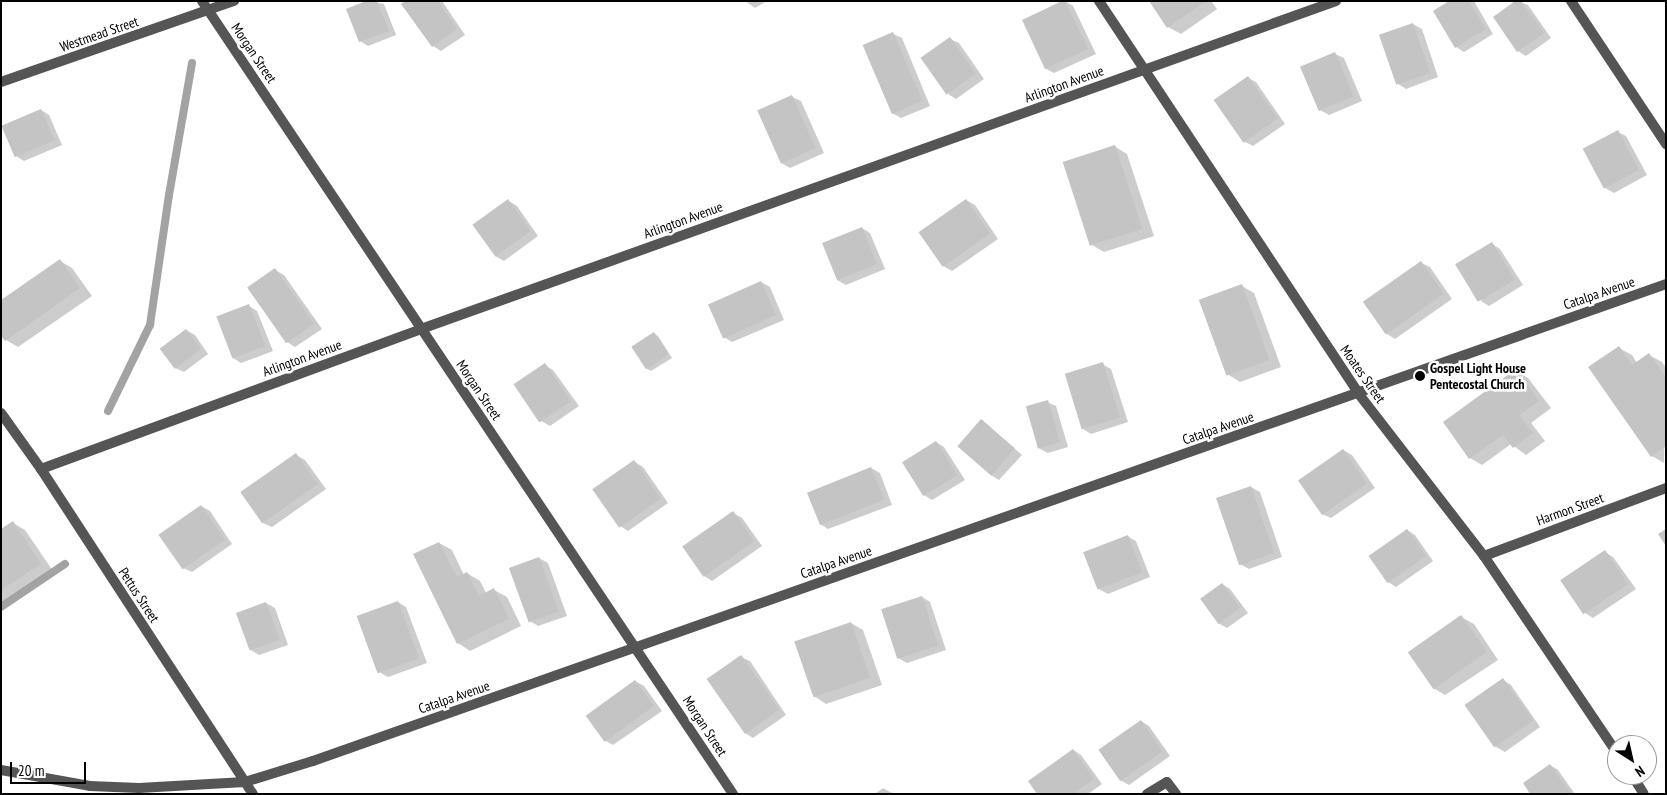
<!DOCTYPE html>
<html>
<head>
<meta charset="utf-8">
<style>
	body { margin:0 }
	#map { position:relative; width:1667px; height:795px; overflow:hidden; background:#fff; font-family:"PT Sans Narrow",sans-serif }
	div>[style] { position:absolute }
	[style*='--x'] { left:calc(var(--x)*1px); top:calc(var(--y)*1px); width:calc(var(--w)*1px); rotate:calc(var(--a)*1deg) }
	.shadow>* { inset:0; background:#0003 }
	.stream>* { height:8px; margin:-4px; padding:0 4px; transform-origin:4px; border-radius:4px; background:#a3a3a3 }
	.building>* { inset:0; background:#c4c4c4; transform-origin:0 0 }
	.minor>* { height:10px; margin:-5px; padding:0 5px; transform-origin:5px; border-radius:5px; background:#555 }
	.dots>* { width:14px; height:14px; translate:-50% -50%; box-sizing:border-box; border:2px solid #fff; border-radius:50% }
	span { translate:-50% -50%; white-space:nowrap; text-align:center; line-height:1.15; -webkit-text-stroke:5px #fff; paint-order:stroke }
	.street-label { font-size:14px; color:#000 }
	.poi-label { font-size:14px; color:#000; font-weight:700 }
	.left { translate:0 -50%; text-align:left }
	.frame { position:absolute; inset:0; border:2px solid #000; pointer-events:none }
	.north { position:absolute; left:1607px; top:735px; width:50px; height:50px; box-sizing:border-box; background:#fff; border:1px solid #999; border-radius:50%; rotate:145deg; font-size:14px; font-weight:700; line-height:20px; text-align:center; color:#000 }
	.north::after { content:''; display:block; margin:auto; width:18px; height:22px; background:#000; clip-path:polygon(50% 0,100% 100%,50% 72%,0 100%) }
	.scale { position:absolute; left:10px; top:762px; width:76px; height:22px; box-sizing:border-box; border:2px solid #000; border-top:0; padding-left:6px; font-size:15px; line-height:18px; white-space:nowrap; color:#000; -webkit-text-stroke:4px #fff; paint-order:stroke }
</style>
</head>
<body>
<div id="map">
	<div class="shadow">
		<div style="clip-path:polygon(369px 1px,384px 4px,396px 35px,368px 46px,360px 41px)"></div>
		<div style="clip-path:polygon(407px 1px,442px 1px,465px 35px,441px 51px,433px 46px)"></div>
		<div style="clip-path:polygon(745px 1px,767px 1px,755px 8px)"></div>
		<div style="clip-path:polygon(1065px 1px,1073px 6px,1096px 54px,1054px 73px,1046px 69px)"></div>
		<div style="clip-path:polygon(1150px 1px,1211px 1px,1217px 9px,1181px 34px,1168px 27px)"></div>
		<div style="clip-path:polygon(1452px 1px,1474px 1px,1493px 34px,1464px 52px,1456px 47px)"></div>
		<div style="clip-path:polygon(1517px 1px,1528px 5px,1551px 38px,1526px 56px,1518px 51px)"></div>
		<div style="clip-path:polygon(1413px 24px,1422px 29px,1438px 77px,1406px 89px,1398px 84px)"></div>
		<div style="clip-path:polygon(893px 34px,902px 38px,930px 106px,901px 118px,892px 113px)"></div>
		<div style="clip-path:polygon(950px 39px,959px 43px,984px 79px,956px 99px,948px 94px)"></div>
		<div style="clip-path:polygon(1335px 54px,1344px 58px,1362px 101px,1329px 115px,1320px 110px)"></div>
		<div style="clip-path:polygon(1248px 78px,1256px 82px,1285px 124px,1253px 146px,1245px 142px)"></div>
		<div style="clip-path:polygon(792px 97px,801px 101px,824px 153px,790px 168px,781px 163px)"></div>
		<div style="clip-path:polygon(41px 110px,49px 115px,62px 145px,24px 161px,16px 156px)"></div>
		<div style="clip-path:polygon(1618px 132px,1626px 136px,1647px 175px,1614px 193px,1605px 188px)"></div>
		<div style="clip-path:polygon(1114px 146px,1127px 154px,1154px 236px,1104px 252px,1092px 245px)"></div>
		<div style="clip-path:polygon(966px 200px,975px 205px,998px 239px,952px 271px,943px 266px)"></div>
		<div style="clip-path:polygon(509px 201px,517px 206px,538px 236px,504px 261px,495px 256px)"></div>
		<div style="clip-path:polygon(862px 228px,870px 233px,885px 269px,846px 285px,837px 280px)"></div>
		<div style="clip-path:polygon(1492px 244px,1500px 249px,1523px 285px,1489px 306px,1481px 301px)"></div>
		<div style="clip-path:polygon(60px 261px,72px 268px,92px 296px,18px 347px,6px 340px)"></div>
		<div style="clip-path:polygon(1421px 263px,1430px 267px,1452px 299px,1395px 339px,1387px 334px)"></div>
		<div style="clip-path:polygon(275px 270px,284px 275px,322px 329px,295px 347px,287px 342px)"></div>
		<div style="clip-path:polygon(761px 282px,770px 287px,784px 320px,732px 342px,724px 337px)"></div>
		<div style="clip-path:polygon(1242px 286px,1254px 293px,1281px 367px,1240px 382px,1227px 374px)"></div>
		<div style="clip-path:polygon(249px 306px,257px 311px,273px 351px,241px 363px,233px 358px)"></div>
		<div style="clip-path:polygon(186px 330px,195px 335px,208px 354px,184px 372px,175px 368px,161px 348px)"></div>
		<div style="clip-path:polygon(654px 334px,658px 336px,672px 358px,651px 371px,647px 369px)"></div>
		<div style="clip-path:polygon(1619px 348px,1632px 355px,1637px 363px,1649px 355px,1662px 362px,1666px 368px,1664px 463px,1652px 456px)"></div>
		<div style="clip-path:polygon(1102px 364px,1111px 369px,1128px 422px,1091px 434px,1083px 429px)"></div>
		<div style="clip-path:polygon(545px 365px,553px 370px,579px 406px,550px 426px,541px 421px)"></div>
		<div style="clip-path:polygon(1516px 371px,1528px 378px,1551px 408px,1531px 423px,1545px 441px,1526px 455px,1511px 444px,1482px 465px,1470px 458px)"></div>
		<div style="clip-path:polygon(1047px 402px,1056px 406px,1068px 447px,1048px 453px,1040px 449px)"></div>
		<div style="clip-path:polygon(982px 420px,1022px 455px,999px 480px,991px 475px)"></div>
		<div style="clip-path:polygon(936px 442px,944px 447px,965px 480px,932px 500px,924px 495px)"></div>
		<div style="clip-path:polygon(1343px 450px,1352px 455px,1375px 488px,1331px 518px,1322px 514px,1300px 481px)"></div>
		<div style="clip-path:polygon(296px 455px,305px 460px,326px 489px,272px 527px,263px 523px,242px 493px)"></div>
		<div style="clip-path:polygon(635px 462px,643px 467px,668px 503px,628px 531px,620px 526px)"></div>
		<div style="clip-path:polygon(871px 468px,880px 473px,892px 505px,828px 529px,820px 524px)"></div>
		<div style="clip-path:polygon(1251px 487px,1260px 492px,1282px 557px,1249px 569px,1240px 564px)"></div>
		<div style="clip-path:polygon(201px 506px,210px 511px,232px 544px,192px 572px,183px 568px)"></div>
		<div style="clip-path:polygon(733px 513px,742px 518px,762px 546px,712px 581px,704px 576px)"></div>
		<div style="clip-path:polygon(13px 523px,25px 530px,53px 571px,1px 606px,1px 530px)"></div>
		<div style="clip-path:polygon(1407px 530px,1415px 535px,1433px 561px,1396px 587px,1388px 582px)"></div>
		<div style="clip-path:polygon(1127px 536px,1136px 541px,1150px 577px,1108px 594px,1099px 589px)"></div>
		<div style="clip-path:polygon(439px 543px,452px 550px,464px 575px,467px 573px,480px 581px,486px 593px,494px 590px,507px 597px,521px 626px,470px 651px,458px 643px)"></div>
		<div style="clip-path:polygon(1605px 552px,1613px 557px,1636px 589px,1593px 618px,1585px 613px)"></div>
		<div style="clip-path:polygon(539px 558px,548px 563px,567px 616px,538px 626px,530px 621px)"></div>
		<div style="clip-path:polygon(1222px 584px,1230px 589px,1248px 613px,1227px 628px,1218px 623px)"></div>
		<div style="clip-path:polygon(922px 597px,930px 602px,946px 650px,907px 663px,898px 658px)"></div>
		<div style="clip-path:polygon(398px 602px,406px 607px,427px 663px,388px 677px,379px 672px)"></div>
		<div style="clip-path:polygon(266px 603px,275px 608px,288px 645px,259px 655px,251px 650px)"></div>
		<div style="clip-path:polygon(1461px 617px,1474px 624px,1498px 660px,1445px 695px,1433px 688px)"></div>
		<div style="clip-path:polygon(851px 623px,863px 630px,882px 685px,826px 704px,814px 696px)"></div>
		<div style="clip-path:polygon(741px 657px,750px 661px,786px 715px,753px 738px,745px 733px)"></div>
		<div style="clip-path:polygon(1503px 680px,1511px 685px,1540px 727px,1505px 752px,1496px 747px)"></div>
		<div style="clip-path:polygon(635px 681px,644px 686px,662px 711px,613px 745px,604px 740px)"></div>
		<div style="clip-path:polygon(1141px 721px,1149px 726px,1170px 756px,1129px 785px,1120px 780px,1099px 750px)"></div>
		<div style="clip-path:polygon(1073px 750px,1081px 755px,1102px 784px,1088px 794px,1038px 794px)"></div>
		<div style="clip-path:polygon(1550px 765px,1558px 770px,1575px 794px,1532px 794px)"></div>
		<div style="clip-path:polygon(883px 788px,892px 793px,892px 794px,875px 794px)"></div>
	</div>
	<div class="stream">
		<div style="--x:108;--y:411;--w:96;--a:-64"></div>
		<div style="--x:150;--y:325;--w:131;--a:-81.7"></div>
		<div style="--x:169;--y:195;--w:134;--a:-80.1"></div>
		<div style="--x:1;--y:607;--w:77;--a:-33.9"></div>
	</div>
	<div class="building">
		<div style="clip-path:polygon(366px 1px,377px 1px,389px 31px,359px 42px,346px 9px)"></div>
		<div style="clip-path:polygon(405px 1px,438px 1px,457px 29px,432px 47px,401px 4px)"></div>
		<div style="clip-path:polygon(1062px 1px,1065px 1px,1088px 49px,1045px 69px,1022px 20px)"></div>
		<div style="clip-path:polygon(1149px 1px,1206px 1px,1167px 28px)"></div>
		<div style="clip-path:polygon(1449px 1px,1469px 1px,1486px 29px,1455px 48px,1433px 11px)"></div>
		<div style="clip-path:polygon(1515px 1px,1521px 1px,1544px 33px,1517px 52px,1493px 17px)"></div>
		<div style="left:1413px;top:23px;width:53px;height:36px;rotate:71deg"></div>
		<div style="left:893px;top:32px;width:75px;height:33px;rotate:67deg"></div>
		<div style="left:950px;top:37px;width:45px;height:36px;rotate:55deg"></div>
		<div style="left:1335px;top:52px;width:48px;height:38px;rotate:67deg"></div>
		<div style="left:1248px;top:76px;width:52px;height:42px;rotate:55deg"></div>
		<div style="left:792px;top:95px;width:58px;height:38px;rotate:66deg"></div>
		<div style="left:41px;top:109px;width:34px;height:43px;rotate:67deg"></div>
		<div style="left:1618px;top:130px;width:45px;height:40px;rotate:62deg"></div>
		<div style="left:1115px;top:145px;width:88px;height:55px;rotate:72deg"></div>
		<div style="left:508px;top:199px;width:39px;height:44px;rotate:54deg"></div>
		<div style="left:966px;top:199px;width:42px;height:58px;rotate:55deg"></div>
		<div style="left:862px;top:227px;width:40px;height:43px;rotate:68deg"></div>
		<div style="left:1492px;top:242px;width:44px;height:43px;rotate:59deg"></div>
		<div style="clip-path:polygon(60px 259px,80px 288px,5px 341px,1px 336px,1px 300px)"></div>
		<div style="left:1421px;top:261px;width:40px;height:71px;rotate:55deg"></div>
		<div style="left:275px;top:268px;width:68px;height:34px;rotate:55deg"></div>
		<div style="left:761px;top:281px;width:37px;height:58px;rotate:66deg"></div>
		<div style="left:1242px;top:284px;width:81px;height:46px;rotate:70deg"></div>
		<div style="left:249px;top:304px;width:45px;height:35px;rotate:69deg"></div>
		<div style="left:186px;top:329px;width:25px;height:33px;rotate:53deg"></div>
		<div style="left:654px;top:332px;width:27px;height:27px;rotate:57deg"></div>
		<div style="clip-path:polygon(1619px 346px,1632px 365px,1649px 353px,1666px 378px,1666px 446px,1651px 457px,1588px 367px)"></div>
		<div style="left:1103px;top:362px;width:58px;height:40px;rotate:73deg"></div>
		<div style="left:545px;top:363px;width:46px;height:38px;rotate:56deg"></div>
		<div style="clip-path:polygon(1516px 369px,1539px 401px,1519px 415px,1533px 433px,1513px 448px,1503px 435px,1469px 459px,1443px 422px)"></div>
		<div style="left:1048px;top:400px;width:44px;height:23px;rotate:74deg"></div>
		<div style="left:981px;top:419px;width:45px;height:36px;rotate:41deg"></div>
		<div style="left:936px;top:441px;width:40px;height:40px;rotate:58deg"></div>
		<div style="left:1343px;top:449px;width:42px;height:55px;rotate:55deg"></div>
		<div style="left:296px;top:453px;width:38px;height:68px;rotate:55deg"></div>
		<div style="left:634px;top:460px;width:47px;height:51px;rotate:55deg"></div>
		<div style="left:871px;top:467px;width:35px;height:69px;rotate:68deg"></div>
		<div style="left:1251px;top:486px;width:71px;height:37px;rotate:71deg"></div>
		<div style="left:201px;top:505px;width:42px;height:52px;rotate:55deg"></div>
		<div style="left:733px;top:511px;width:37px;height:62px;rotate:55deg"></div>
		<div style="clip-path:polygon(13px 521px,41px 564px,1px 590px,1px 529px)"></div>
		<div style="left:1407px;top:529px;width:33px;height:47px;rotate:55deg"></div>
		<div style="clip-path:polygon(1666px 529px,1666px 546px,1658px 534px)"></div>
		<div style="left:1128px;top:535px;width:40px;height:48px;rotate:69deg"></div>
		<div style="clip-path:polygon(439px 542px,457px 577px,467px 572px,479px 596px,494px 588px,509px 619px,457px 644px,413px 554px)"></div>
		<div style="left:1605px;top:550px;width:41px;height:54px;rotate:56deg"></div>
		<div style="left:539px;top:557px;width:58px;height:32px;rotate:70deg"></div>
		<div style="left:1222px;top:583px;width:31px;height:27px;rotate:54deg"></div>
		<div style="left:922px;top:596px;width:52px;height:43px;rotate:72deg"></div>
		<div style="left:398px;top:601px;width:61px;height:44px;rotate:70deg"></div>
		<div style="left:266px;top:602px;width:40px;height:32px;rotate:70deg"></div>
		<div style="left:1461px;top:615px;width:45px;height:65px;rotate:55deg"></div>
		<div style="left:851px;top:622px;width:59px;height:60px;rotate:71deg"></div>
		<div style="left:741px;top:655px;width:67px;height:42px;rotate:55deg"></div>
		<div style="left:1503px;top:678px;width:52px;height:47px;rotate:55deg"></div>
		<div style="left:635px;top:680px;width:32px;height:61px;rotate:54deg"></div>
		<div style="left:1141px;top:720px;width:38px;height:52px;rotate:55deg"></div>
		<div style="clip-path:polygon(1073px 749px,1094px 779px,1073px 794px,1037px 794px,1028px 781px)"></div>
		<div style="clip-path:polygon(1550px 764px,1571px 794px,1530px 794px,1523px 783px)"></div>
	</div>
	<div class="minor">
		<div style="--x:202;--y:1;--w:954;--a:56.19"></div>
		<div style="--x:1099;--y:1;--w:470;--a:56.5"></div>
		<div style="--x:1358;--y:393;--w:206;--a:52.3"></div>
		<div style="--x:1484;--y:556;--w:238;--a:56"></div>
		<div style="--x:1571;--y:1;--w:172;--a:56.4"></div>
		<div style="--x:1;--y:82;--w:247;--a:-19.2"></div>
		<div style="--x:1;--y:413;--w:69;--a:54.5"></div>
		<div style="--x:41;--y:469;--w:388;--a:56.9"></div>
		<div style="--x:41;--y:469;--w:405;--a:-20.2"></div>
		<div style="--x:421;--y:329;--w:972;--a:-19.72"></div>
		<div style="--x:1484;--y:556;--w:194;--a:-20.5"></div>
		<div style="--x:1;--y:770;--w:90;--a:10.2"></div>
		<div style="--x:90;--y:786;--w:49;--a:2.3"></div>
		<div style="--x:139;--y:788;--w:106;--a:-3.2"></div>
		<div style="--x:245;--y:782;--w:71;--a:-17.2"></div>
		<div style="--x:313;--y:761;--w:1435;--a:-19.42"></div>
		<div style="--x:1632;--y:775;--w:22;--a:58"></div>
		<div style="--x:1147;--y:794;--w:23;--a:-31"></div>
		<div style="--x:1167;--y:782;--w:15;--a:53"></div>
	</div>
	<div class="dots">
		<div style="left:1420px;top:376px;background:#000"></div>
	</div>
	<div class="street-label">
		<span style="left:99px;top:34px;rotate:-19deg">Westmead Street</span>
		<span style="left:254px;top:53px;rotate:56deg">Morgan Street</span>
		<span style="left:1064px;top:84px;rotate:-20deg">Arlington Avenue</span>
		<span style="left:683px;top:220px;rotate:-20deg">Arlington Avenue</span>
		<span style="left:1599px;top:293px;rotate:-19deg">Catalpa Avenue</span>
		<span style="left:302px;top:358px;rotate:-20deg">Arlington Avenue</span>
		<span style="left:1363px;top:374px;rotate:55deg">Moates Street</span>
		<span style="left:479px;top:390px;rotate:56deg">Morgan Street</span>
		<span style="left:1218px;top:428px;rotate:-19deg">Catalpa Avenue</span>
		<span style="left:1570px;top:509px;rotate:-20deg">Harmon Street</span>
		<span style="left:836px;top:562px;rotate:-19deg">Catalpa Avenue</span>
		<span style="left:139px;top:595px;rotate:57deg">Pettus Street</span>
		<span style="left:454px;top:697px;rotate:-19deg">Catalpa Avenue</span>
		<span style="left:705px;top:726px;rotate:57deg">Morgan Street</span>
	</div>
	<div class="poi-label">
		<span class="left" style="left:1430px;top:376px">Gospel Light House<br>Pentecostal Church</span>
	</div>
	<div class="frame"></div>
	<div class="north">N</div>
	<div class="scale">20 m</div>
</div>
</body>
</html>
